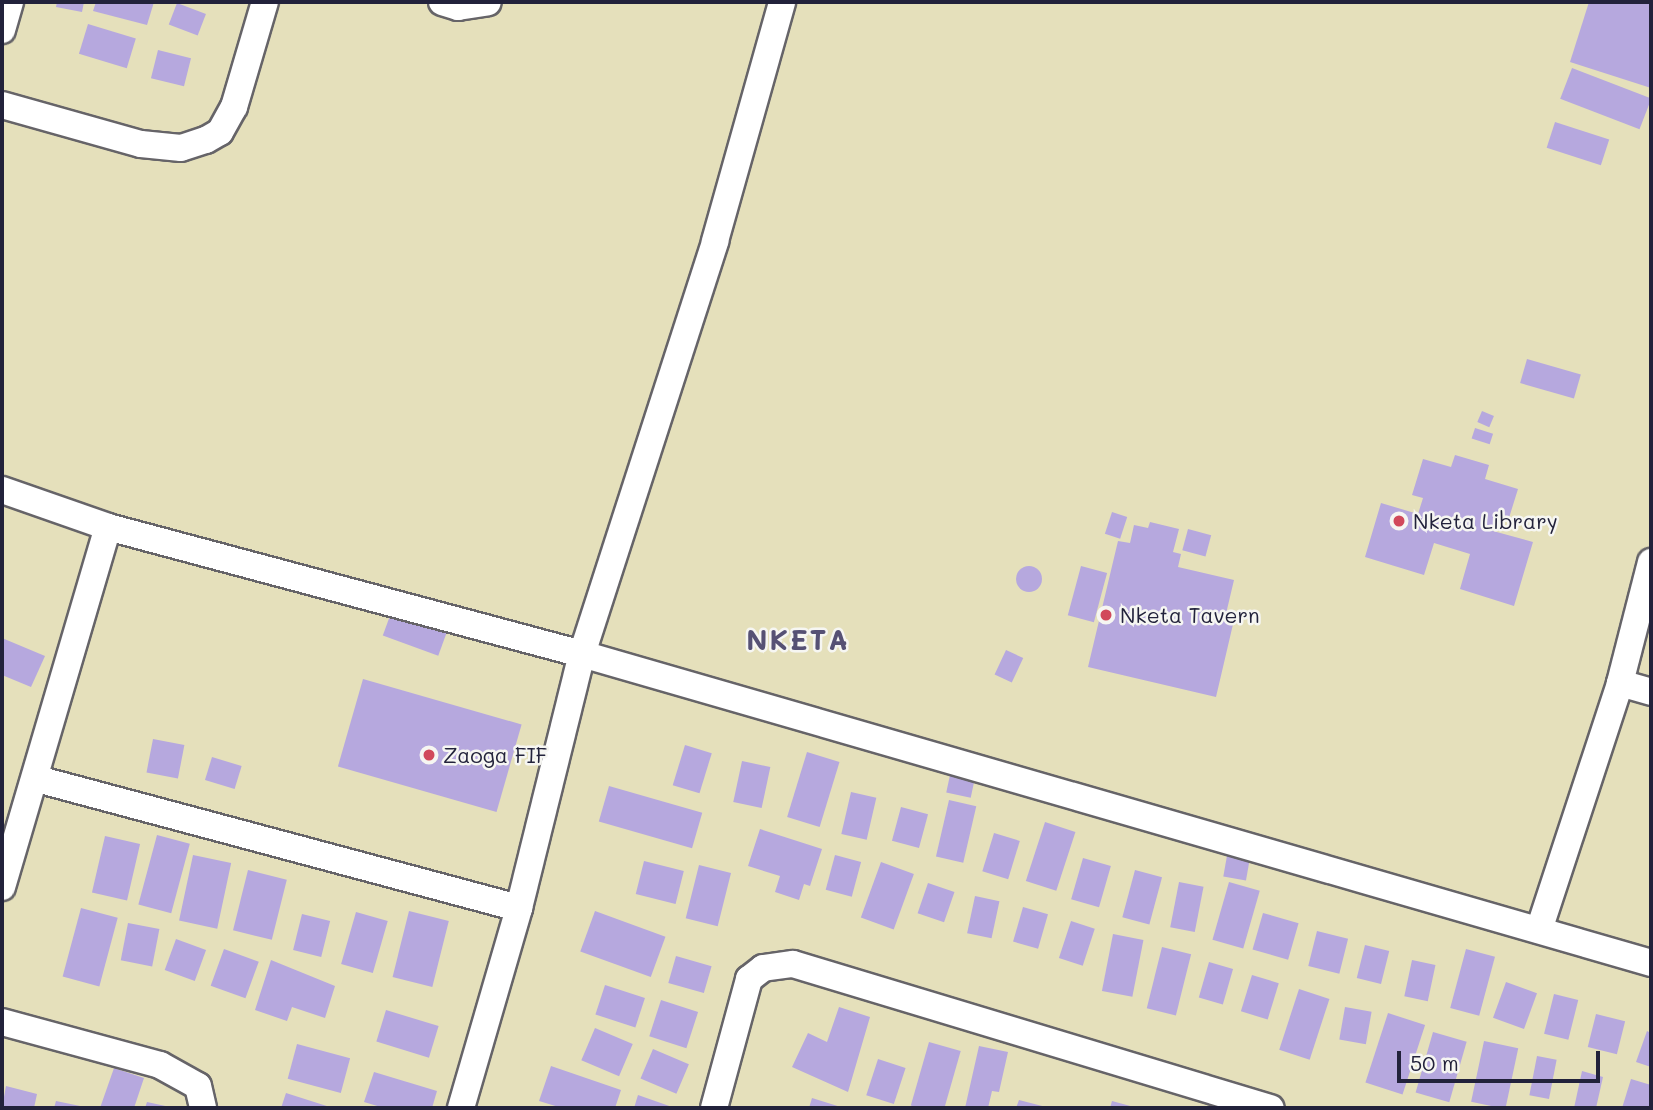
<!DOCTYPE html>
<html>
<head>
<meta charset="utf-8">
<style>
	body { margin:0 }
	#map { position:relative; width:1653px; height:1110px; overflow:hidden; background:#e5e0bb; font-family:Mali,sans-serif }
	div>[style] { position:absolute }
	[style*='--x'] { left:calc(var(--x)*1px); top:calc(var(--y)*1px); width:calc(var(--w)*1px); rotate:calc(var(--a)*1deg) }
	.building>* { inset:0; background:#b6a8de; transform-origin:0 0 }
	.round { border-radius:50% }
	.roads { filter:drop-shadow(2px 0 #666468) drop-shadow(-2px 0 #666468) drop-shadow(0 2px #666468) drop-shadow(0 -2px #666468) }
	.minor>* { height:26px; margin:-13px; padding:0 13px; transform-origin:13px; border-radius:13px; background:#fff }
	.dots>* { width:19px; height:19px; translate:-50% -50%; box-sizing:border-box; border:4px solid #f6f6f2; border-radius:50% }
	span { translate:-50% -50%; white-space:nowrap; text-align:center; line-height:1.15; -webkit-text-stroke:5px #f6f6f2; paint-order:stroke }
	.poi-label { font-size:21px; color:#22223b }
	.left { translate:0 -50%; text-align:left }
	.district-label { font-size:28px; color:#565174; font-weight:700; letter-spacing:2px }
	.frame { position:absolute; inset:0; border:4px solid #22223b; pointer-events:none }
	.scale { position:absolute; left:1397px; top:1051px; width:203px; height:32px; box-sizing:border-box; border:4px solid #22223b; border-top:0; padding-left:9px; font-size:21px; line-height:24px; white-space:nowrap; color:#22223b; -webkit-text-stroke:5px #f6f6f2; paint-order:stroke }
</style>
</head>
<body>
<div id="map">
	<div class="building">
		<div style="clip-path:polygon(57px 2px,84px 2px,82px 12px,56px 7px)"></div>
		<div style="clip-path:polygon(96px 2px,154px 2px,147px 25px,93px 11px)"></div>
		<div style="clip-path:polygon(1589px 2px,1651px 4px,1651px 88px,1570px 62px)"></div>
		<div style="left:177px;top:3px;width:31px;height:23px;rotate:21deg"></div>
		<div style="left:88px;top:24px;width:50px;height:31px;rotate:17deg"></div>
		<div style="left:158px;top:50px;width:34px;height:29px;rotate:14deg"></div>
		<div style="left:1572px;top:68px;width:85px;height:33px;rotate:21deg"></div>
		<div style="left:1555px;top:122px;width:57px;height:27px;rotate:18deg"></div>
		<div style="left:1527px;top:359px;width:56px;height:25px;rotate:16deg"></div>
		<div style="left:1482px;top:411px;width:13px;height:12px;rotate:23deg"></div>
		<div style="left:1475px;top:428px;width:19px;height:11px;rotate:18deg"></div>
		<div style="clip-path:polygon(1455px 455px,1489px 465px,1485px 479px,1518px 489px,1508px 521px,1496px 518px,1493px 531px,1533px 542px,1514px 606px,1460px 589px,1470px 554px,1434px 543px,1424px 575px,1365px 557px,1381px 503px,1418px 514px,1423px 498px,1412px 495px,1423px 459px,1451px 467px)"></div>
		<div style="left:1112px;top:512px;width:16px;height:23px;rotate:18deg"></div>
		<div style="clip-path:polygon(1150px 522px,1179px 529px,1173px 552px,1181px 554px,1178px 567px,1234px 580px,1225px 618px,1234px 620px,1216px 697px,1088px 667px,1118px 541px,1130px 543px,1134px 525px,1148px 528px)"></div>
		<div style="left:1188px;top:529px;width:24px;height:22px;rotate:15deg"></div>
		<div style="left:1081px;top:566px;width:27px;height:51px;rotate:15deg"></div>
		<div class="round" style="left:1016px;top:566px;width:26px;height:26px"></div>
		<div style="left:391px;top:613px;width:59px;height:24px;rotate:20deg"></div>
		<div style="clip-path:polygon(2px 638px,45px 656px,31px 687px,2px 675px)"></div>
		<div style="left:1006px;top:650px;width:19px;height:27px;rotate:25deg"></div>
		<div style="left:363px;top:679px;width:165px;height:91px;rotate:16deg"></div>
		<div style="left:153px;top:739px;width:32px;height:34px;rotate:11deg"></div>
		<div style="left:685px;top:745px;width:28px;height:42px;rotate:17deg"></div>
		<div style="left:807px;top:752px;width:34px;height:68px;rotate:17deg"></div>
		<div style="left:212px;top:757px;width:31px;height:24px;rotate:17deg"></div>
		<div style="left:742px;top:761px;width:29px;height:42px;rotate:12deg"></div>
		<div style="left:950px;top:775px;width:25px;height:18px;rotate:12deg"></div>
		<div style="left:609px;top:786px;width:97px;height:37px;rotate:16deg"></div>
		<div style="left:851px;top:792px;width:26px;height:43px;rotate:13deg"></div>
		<div style="left:949px;top:800px;width:28px;height:58px;rotate:13deg"></div>
		<div style="left:901px;top:807px;width:28px;height:35px;rotate:15deg"></div>
		<div style="left:1045px;top:822px;width:32px;height:62px;rotate:18deg"></div>
		<div style="clip-path:polygon(760px 829px,822px 849px,810px 886px,804px 884px,799px 900px,775px 892px,780px 876px,748px 866px)"></div>
		<div style="left:994px;top:833px;width:27px;height:40px;rotate:17deg"></div>
		<div style="left:157px;top:835px;width:34px;height:72px;rotate:15deg"></div>
		<div style="left:105px;top:836px;width:36px;height:58px;rotate:13deg"></div>
		<div style="left:1228px;top:850px;width:23px;height:27px;rotate:10deg"></div>
		<div style="left:193px;top:855px;width:39px;height:67px;rotate:12deg"></div>
		<div style="left:835px;top:855px;width:27px;height:36px;rotate:15deg"></div>
		<div style="left:1083px;top:858px;width:29px;height:43px;rotate:16deg"></div>
		<div style="left:644px;top:861px;width:41px;height:34px;rotate:14deg"></div>
		<div style="left:881px;top:862px;width:35px;height:59px;rotate:20deg"></div>
		<div style="left:699px;top:865px;width:33px;height:55px;rotate:14deg"></div>
		<div style="left:248px;top:870px;width:40px;height:62px;rotate:14deg"></div>
		<div style="left:1135px;top:870px;width:28px;height:49px;rotate:15deg"></div>
		<div style="left:1179px;top:882px;width:25px;height:46px;rotate:11deg"></div>
		<div style="left:1229px;top:882px;width:32px;height:60px;rotate:16deg"></div>
		<div style="left:928px;top:883px;width:28px;height:32px;rotate:19deg"></div>
		<div style="left:975px;top:896px;width:25px;height:38px;rotate:12deg"></div>
		<div style="left:1023px;top:907px;width:26px;height:36px;rotate:16deg"></div>
		<div style="left:81px;top:908px;width:38px;height:71px;rotate:15deg"></div>
		<div style="left:409px;top:911px;width:41px;height:68px;rotate:14deg"></div>
		<div style="left:595px;top:911px;width:75px;height:43px;rotate:20deg"></div>
		<div style="left:356px;top:912px;width:33px;height:54px;rotate:16deg"></div>
		<div style="left:1263px;top:913px;width:37px;height:38px;rotate:16deg"></div>
		<div style="left:302px;top:914px;width:29px;height:37px;rotate:14deg"></div>
		<div style="left:1071px;top:921px;width:25px;height:39px;rotate:18deg"></div>
		<div style="left:128px;top:923px;width:32px;height:38px;rotate:11deg"></div>
		<div style="left:1317px;top:931px;width:32px;height:36px;rotate:14deg"></div>
		<div style="left:1113px;top:934px;width:31px;height:58px;rotate:11deg"></div>
		<div style="left:176px;top:939px;width:32px;height:33px;rotate:20deg"></div>
		<div style="left:1365px;top:945px;width:25px;height:34px;rotate:14deg"></div>
		<div style="left:1162px;top:947px;width:30px;height:63px;rotate:14deg"></div>
		<div style="left:224px;top:949px;width:37px;height:39px;rotate:20deg"></div>
		<div style="left:1466px;top:949px;width:30px;height:61px;rotate:15deg"></div>
		<div style="left:676px;top:956px;width:37px;height:28px;rotate:16deg"></div>
		<div style="clip-path:polygon(271px 960px,335px 986px,325px 1018px,292px 1007px,287px 1021px,255px 1010px)"></div>
		<div style="left:1412px;top:960px;width:24px;height:37px;rotate:12deg"></div>
		<div style="left:1209px;top:962px;width:25px;height:37px;rotate:16deg"></div>
		<div style="left:1252px;top:975px;width:28px;height:38px;rotate:17deg"></div>
		<div style="left:1506px;top:982px;width:33px;height:38px;rotate:20deg"></div>
		<div style="left:605px;top:985px;width:42px;height:31px;rotate:18deg"></div>
		<div style="left:1299px;top:989px;width:32px;height:64px;rotate:18deg"></div>
		<div style="left:1554px;top:994px;width:25px;height:41px;rotate:14deg"></div>
		<div style="left:661px;top:1000px;width:39px;height:38px;rotate:18deg"></div>
		<div style="clip-path:polygon(839px 1007px,870px 1017px,848px 1092px,792px 1067px,808px 1033px,827px 1042px)"></div>
		<div style="left:1345px;top:1007px;width:27px;height:33px;rotate:10deg"></div>
		<div style="left:386px;top:1010px;width:55px;height:33px;rotate:17deg"></div>
		<div style="left:1388px;top:1013px;width:39px;height:73px;rotate:18deg"></div>
		<div style="left:1596px;top:1014px;width:30px;height:34px;rotate:14deg"></div>
		<div style="left:595px;top:1028px;width:41px;height:35px;rotate:23deg"></div>
		<div style="clip-path:polygon(1647px 1031px,1651px 1033px,1651px 1067px,1636px 1062px)"></div>
		<div style="left:1433px;top:1032px;width:35px;height:63px;rotate:16deg"></div>
		<div style="left:1484px;top:1041px;width:35px;height:62px;rotate:12deg"></div>
		<div style="left:929px;top:1042px;width:33px;height:66px;rotate:16deg"></div>
		<div style="left:297px;top:1044px;width:55px;height:36px;rotate:15deg"></div>
		<div style="clip-path:polygon(979px 1046px,1008px 1052px,999px 1092px,992px 1091px,988px 1108px,965px 1108px)"></div>
		<div style="left:653px;top:1049px;width:39px;height:32px;rotate:23deg"></div>
		<div style="left:1537px;top:1056px;width:20px;height:40px;rotate:11deg"></div>
		<div style="left:878px;top:1059px;width:29px;height:38px;rotate:18deg"></div>
		<div style="clip-path:polygon(551px 1066px,621px 1090px,615px 1108px,562px 1108px,539px 1101px)"></div>
		<div style="clip-path:polygon(114px 1068px,144px 1078px,134px 1108px,100px 1108px)"></div>
		<div style="clip-path:polygon(1582px 1071px,1603px 1077px,1596px 1108px,1574px 1108px)"></div>
		<div style="clip-path:polygon(374px 1072px,437px 1091px,432px 1108px,384px 1108px,364px 1102px)"></div>
		<div style="clip-path:polygon(1631px 1079px,1651px 1085px,1651px 1108px,1622px 1108px)"></div>
		<div style="clip-path:polygon(6px 1086px,37px 1094px,34px 1108px,2px 1108px)"></div>
		<div style="clip-path:polygon(286px 1093px,333px 1108px,281px 1108px)"></div>
		<div style="clip-path:polygon(638px 1095px,675px 1108px,634px 1108px)"></div>
		<div style="clip-path:polygon(812px 1098px,844px 1108px,809px 1108px)"></div>
		<div style="clip-path:polygon(1019px 1100px,1046px 1107px,1045px 1108px,1016px 1108px)"></div>
		<div style="clip-path:polygon(56px 1101px,85px 1107px,85px 1108px,54px 1108px)"></div>
		<div style="clip-path:polygon(1112px 1101px,1134px 1107px,1134px 1108px,1110px 1108px)"></div>
		<div style="clip-path:polygon(147px 1102px,170px 1107px,170px 1108px,145px 1108px)"></div>
	</div>
	<div class="roads">
		<div class="minor">
			<div style="--x:442;--y:2;--w:17;--a:17"></div>
			<div style="--x:458;--y:7;--w:30;--a:-9"></div>
			<div style="--x:2;--y:30;--w:29;--a:-74"></div>
			<div style="--x:2;--y:105;--w:144;--a:15.7"></div>
			<div style="--x:141;--y:144;--w:40;--a:5.7"></div>
			<div style="--x:181;--y:148;--w:26;--a:-18"></div>
			<div style="--x:206;--y:140;--w:16;--a:-30"></div>
			<div style="--x:220;--y:132;--w:29;--a:-61"></div>
			<div style="--x:234;--y:107;--w:109;--a:-73.6"></div>
			<div style="--x:2;--y:490;--w:112;--a:19.2"></div>
			<div style="--x:108;--y:527;--w:491;--a:15"></div>
			<div style="--x:582;--y:654;--w:1113;--a:16.12"></div>
			<div style="--x:1620;--y:683;--w:32;--a:16"></div>
			<div style="--x:37;--y:779;--w:499;--a:15"></div>
			<div style="--x:2;--y:887;--w:375;--a:-73.6"></div>
			<div style="--x:1539;--y:930;--w:260;--a:-71.8"></div>
			<div style="--x:1620;--y:683;--w:125;--a:-75.6"></div>
			<div style="--x:2;--y:1022;--w:164;--a:15.2"></div>
			<div style="--x:160;--y:1065;--w:43;--a:28.9"></div>
			<div style="--x:198;--y:1086;--w:23;--a:77"></div>
			<div style="--x:461;--y:1108;--w:208;--a:-73.8"></div>
			<div style="--x:519;--y:908;--w:262;--a:-76.1"></div>
			<div style="--x:582;--y:654;--w:434;--a:-72.1"></div>
			<div style="--x:715;--y:241;--w:248;--a:-74.3"></div>
			<div style="--x:714;--y:1108;--w:134;--a:-74.8"></div>
			<div style="--x:749;--y:979;--w:18;--a:-38"></div>
			<div style="--x:763;--y:968;--w:30;--a:-8"></div>
			<div style="--x:793;--y:964;--w:499;--a:16.8"></div>
		</div>
	</div>
	<div class="dots">
		<div style="left:1399px;top:521px;background:#d1495b"></div>
		<div style="left:1106px;top:615px;background:#d1495b"></div>
		<div style="left:429px;top:755px;background:#d1495b"></div>
	</div>
	<div class="poi-label">
		<span class="left" style="left:1413px;top:521px">Nketa Library</span>
		<span class="left" style="left:1120px;top:615px">Nketa Tavern</span>
		<span class="left" style="left:443px;top:755px">Zaoga FIF</span>
	</div>
	<div class="district-label">
		<span style="left:798px;top:639px">NKETA</span>
	</div>
	<div class="frame"></div>
	<div class="scale">50 m</div>
</div>
</body>
</html>
